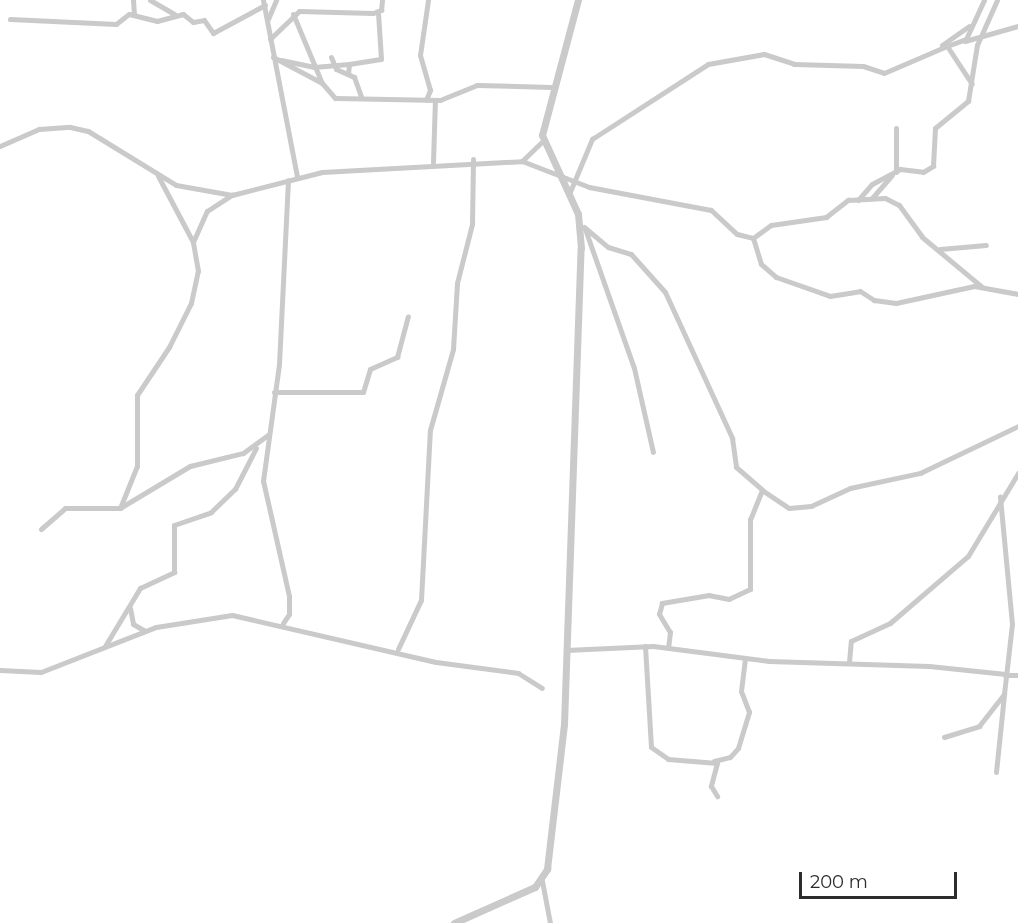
<!DOCTYPE html>
<html>
<head>
<meta charset="utf-8">
<style>
	body { margin:0 }
	#map { position:relative; width:1018px; height:923px; overflow:hidden; background:#fff; font-family:Montserrat,sans-serif }
	div>[style] { position:absolute }
	[style*='--x'] { left:calc(var(--x)*1px); top:calc(var(--y)*1px); width:calc(var(--w)*1px); rotate:calc(var(--a)*1deg) }
	.minor>* { height:5px; margin:-2.5px; padding:0 2.5px; transform-origin:2.5px; border-radius:2.5px; background:#cacaca }
	.tertiary>* { height:7px; margin:-3.5px; padding:0 3.5px; transform-origin:3.5px; border-radius:3.5px; background:#cacaca }
	span { translate:-50% -50%; white-space:nowrap; text-align:center; line-height:1.15; -webkit-text-stroke:6px #fff; paint-order:stroke }
	.scale { position:absolute; left:799px; top:872px; width:158px; height:27px; box-sizing:border-box; border:3px solid #2d2d2d; border-top:0; padding-left:8px; font-size:18px; line-height:21px; white-space:nowrap; color:#2d2d2d; -webkit-text-stroke:4px #fff; paint-order:stroke }
</style>
</head>
<body>
<div id="map">
	<div class="minor">
		<div style="--x:133;--y:0;--w:14;--a:86"></div>
		<div style="--x:150;--y:0;--w:28;--a:30"></div>
		<div style="--x:263;--y:0;--w:180;--a:79.1"></div>
		<div style="--x:293;--y:14;--w:73;--a:67.3"></div>
		<div style="--x:10;--y:19;--w:106;--a:2.7"></div>
		<div style="--x:116;--y:24;--w:16;--a:-38"></div>
		<div style="--x:129;--y:14;--w:29;--a:14"></div>
		<div style="--x:157;--y:21;--w:27;--a:-15"></div>
		<div style="--x:183;--y:14;--w:13;--a:39"></div>
		<div style="--x:193;--y:22;--w:11;--a:-10"></div>
		<div style="--x:204;--y:20;--w:16;--a:55"></div>
		<div style="--x:213;--y:33;--w:59;--a:-28.3"></div>
		<div style="--x:268;--y:19;--w:21;--a:-67"></div>
		<div style="--x:270;--y:39;--w:40;--a:-44"></div>
		<div style="--x:299;--y:11;--w:74;--a:1.5"></div>
		<div style="--x:373;--y:13;--w:9;--a:-21"></div>
		<div style="--x:381;--y:10;--w:10;--a:-84"></div>
		<div style="--x:965;--y:41;--w:55;--a:-15.8"></div>
		<div style="--x:942;--y:45;--w:33;--a:-35"></div>
		<div style="--x:947;--y:46;--w:20;--a:-20"></div>
		<div style="--x:966;--y:39;--w:43;--a:-65.2"></div>
		<div style="--x:273;--y:57;--w:55;--a:28"></div>
		<div style="--x:322;--y:83;--w:20;--a:49"></div>
		<div style="--x:335;--y:98;--w:105;--a:1.1"></div>
		<div style="--x:440;--y:100;--w:40;--a:-22"></div>
		<div style="--x:477;--y:85;--w:74;--a:1.5"></div>
		<div style="--x:331;--y:57;--w:13;--a:67"></div>
		<div style="--x:336;--y:69;--w:20;--a:24"></div>
		<div style="--x:354;--y:77;--w:20;--a:70"></div>
		<div style="--x:281;--y:60;--w:34;--a:12"></div>
		<div style="--x:314;--y:67;--w:35;--a:-5"></div>
		<div style="--x:348;--y:74;--w:10;--a:-84"></div>
		<div style="--x:349;--y:64;--w:32;--a:-9"></div>
		<div style="--x:381;--y:59;--w:47;--a:-93.7"></div>
		<div style="--x:426;--y:100;--w:11;--a:-68"></div>
		<div style="--x:430;--y:90;--w:36;--a:-106"></div>
		<div style="--x:420;--y:55;--w:56;--a:-81.7"></div>
		<div style="--x:0;--y:146;--w:43;--a:-23.6"></div>
		<div style="--x:39;--y:129;--w:31;--a:-4"></div>
		<div style="--x:70;--y:127;--w:18;--a:13"></div>
		<div style="--x:88;--y:131;--w:103;--a:31.5"></div>
		<div style="--x:176;--y:185;--w:57;--a:10.1"></div>
		<div style="--x:232;--y:195;--w:93;--a:-14.3"></div>
		<div style="--x:322;--y:172;--w:200;--a:-3.1"></div>
		<div style="--x:522;--y:161;--w:72;--a:21.2"></div>
		<div style="--x:589;--y:187;--w:124;--a:10.7"></div>
		<div style="--x:711;--y:210;--w:35;--a:43"></div>
		<div style="--x:737;--y:234;--w:16;--a:14"></div>
		<div style="--x:753;--y:238;--w:22;--a:-36"></div>
		<div style="--x:771;--y:225;--w:56;--a:-8.3"></div>
		<div style="--x:826;--y:217;--w:28;--a:-38"></div>
		<div style="--x:848;--y:200;--w:37;--a:-3"></div>
		<div style="--x:885;--y:198;--w:16;--a:27"></div>
		<div style="--x:899;--y:205;--w:39;--a:54"></div>
		<div style="--x:922;--y:237;--w:78;--a:39.8"></div>
		<div style="--x:522;--y:161;--w:28;--a:-44"></div>
		<div style="--x:433;--y:162;--w:62;--a:-88.2"></div>
		<div style="--x:896;--y:172;--w:44;--a:-90"></div>
		<div style="--x:569;--y:194;--w:60;--a:-67.3"></div>
		<div style="--x:592;--y:139;--w:138;--a:-32.9"></div>
		<div style="--x:708;--y:64;--w:57;--a:-10.1"></div>
		<div style="--x:764;--y:54;--w:32;--a:18"></div>
		<div style="--x:794;--y:64;--w:69;--a:1.7"></div>
		<div style="--x:863;--y:66;--w:22;--a:18"></div>
		<div style="--x:884;--y:73;--w:69;--a:-23.2"></div>
		<div style="--x:947;--y:46;--w:45;--a:56.7"></div>
		<div style="--x:872;--y:198;--w:30;--a:-49"></div>
		<div style="--x:858;--y:200;--w:21;--a:-49"></div>
		<div style="--x:872;--y:184;--w:32;--a:-28"></div>
		<div style="--x:900;--y:169;--w:23;--a:7"></div>
		<div style="--x:923;--y:172;--w:12;--a:-31"></div>
		<div style="--x:933;--y:166;--w:38;--a:-87"></div>
		<div style="--x:935;--y:128;--w:43;--a:-39.3"></div>
		<div style="--x:968;--y:101;--w:57;--a:-80.9"></div>
		<div style="--x:977;--y:45;--w:49;--a:-66"></div>
		<div style="--x:584;--y:227;--w:31;--a:40"></div>
		<div style="--x:608;--y:247;--w:24;--a:17"></div>
		<div style="--x:631;--y:254;--w:51;--a:48.2"></div>
		<div style="--x:665;--y:292;--w:161;--a:65.3"></div>
		<div style="--x:732;--y:438;--w:29;--a:82"></div>
		<div style="--x:736;--y:467;--w:35;--a:41"></div>
		<div style="--x:762;--y:490;--w:31;--a:112"></div>
		<div style="--x:750;--y:519;--w:70;--a:90"></div>
		<div style="--x:750;--y:589;--w:23;--a:155"></div>
		<div style="--x:729;--y:599;--w:20;--a:-169"></div>
		<div style="--x:709;--y:595;--w:48;--a:170.3"></div>
		<div style="--x:662;--y:603;--w:11;--a:105"></div>
		<div style="--x:659;--y:614;--w:21;--a:59"></div>
		<div style="--x:670;--y:632;--w:16;--a:97"></div>
		<div style="--x:585;--y:229;--w:147;--a:70.6"></div>
		<div style="--x:634;--y:368;--w:86;--a:77.3"></div>
		<div style="--x:753;--y:238;--w:27;--a:73"></div>
		<div style="--x:761;--y:264;--w:20;--a:41"></div>
		<div style="--x:776;--y:277;--w:57;--a:19.4"></div>
		<div style="--x:830;--y:296;--w:30;--a:-9"></div>
		<div style="--x:860;--y:291;--w:17;--a:33"></div>
		<div style="--x:874;--y:300;--w:22;--a:8"></div>
		<div style="--x:896;--y:303;--w:80;--a:-12.3"></div>
		<div style="--x:974;--y:286;--w:45;--a:10.3"></div>
		<div style="--x:193;--y:242;--w:34;--a:-66"></div>
		<div style="--x:207;--y:211;--w:30;--a:-33"></div>
		<div style="--x:940;--y:249;--w:46;--a:-5"></div>
		<div style="--x:274;--y:392;--w:89;--a:0"></div>
		<div style="--x:363;--y:392;--w:24;--a:-73"></div>
		<div style="--x:370;--y:369;--w:30;--a:-24"></div>
		<div style="--x:397;--y:357;--w:42;--a:-75"></div>
		<div style="--x:762;--y:490;--w:32;--a:34"></div>
		<div style="--x:789;--y:508;--w:22;--a:-5"></div>
		<div style="--x:811;--y:506;--w:43;--a:-24.8"></div>
		<div style="--x:850;--y:488;--w:72;--a:-12.1"></div>
		<div style="--x:920;--y:473;--w:109;--a:-25.6"></div>
		<div style="--x:120;--y:508;--w:45;--a:-68"></div>
		<div style="--x:137;--y:466;--w:71;--a:-90"></div>
		<div style="--x:137;--y:395;--w:58;--a:-56.3"></div>
		<div style="--x:169;--y:347;--w:49;--a:-63.4"></div>
		<div style="--x:191;--y:303;--w:33;--a:-78"></div>
		<div style="--x:198;--y:271;--w:29;--a:-100"></div>
		<div style="--x:193;--y:242;--w:75;--a:-117.9"></div>
		<div style="--x:41;--y:529;--w:32;--a:-41"></div>
		<div style="--x:65;--y:508;--w:55;--a:0"></div>
		<div style="--x:120;--y:508;--w:82;--a:-31"></div>
		<div style="--x:190;--y:466;--w:55;--a:-13.8"></div>
		<div style="--x:243;--y:453;--w:31;--a:-36"></div>
		<div style="--x:130;--y:608;--w:16;--a:79"></div>
		<div style="--x:133;--y:624;--w:14;--a:30"></div>
		<div style="--x:283;--y:623;--w:11;--a:-56"></div>
		<div style="--x:289;--y:614;--w:18;--a:-90"></div>
		<div style="--x:289;--y:596;--w:118;--a:-102.7"></div>
		<div style="--x:263;--y:481;--w:118;--a:-82.2"></div>
		<div style="--x:279;--y:364;--w:184;--a:-87.2"></div>
		<div style="--x:105;--y:646;--w:68;--a:-58.9"></div>
		<div style="--x:140;--y:588;--w:38;--a:-25"></div>
		<div style="--x:174;--y:572;--w:47;--a:-90"></div>
		<div style="--x:174;--y:525;--w:39;--a:-19"></div>
		<div style="--x:211;--y:512;--w:33;--a:-44"></div>
		<div style="--x:235;--y:489;--w:46;--a:-62.9"></div>
		<div style="--x:645;--y:646;--w:101;--a:86.6"></div>
		<div style="--x:651;--y:747;--w:21;--a:35"></div>
		<div style="--x:668;--y:759;--w:49;--a:4.7"></div>
		<div style="--x:717;--y:763;--w:24;--a:105"></div>
		<div style="--x:711;--y:786;--w:12;--a:59"></div>
		<div style="--x:398;--y:649;--w:54;--a:-64.9"></div>
		<div style="--x:421;--y:600;--w:170;--a:-87"></div>
		<div style="--x:430;--y:430;--w:84;--a:-74.1"></div>
		<div style="--x:453;--y:349;--w:66;--a:-86.5"></div>
		<div style="--x:457;--y:283;--w:61;--a:-75.7"></div>
		<div style="--x:472;--y:224;--w:65;--a:-89.1"></div>
		<div style="--x:566;--y:650;--w:87;--a:-2.6"></div>
		<div style="--x:653;--y:646;--w:117;--a:7.4"></div>
		<div style="--x:769;--y:661;--w:160;--a:1.8"></div>
		<div style="--x:929;--y:666;--w:77;--a:5.9"></div>
		<div style="--x:849;--y:662;--w:21;--a:-85"></div>
		<div style="--x:851;--y:641;--w:43;--a:-24.8"></div>
		<div style="--x:890;--y:623;--w:103;--a:-40.7"></div>
		<div style="--x:968;--y:556;--w:97;--a:-58.9"></div>
		<div style="--x:0;--y:670;--w:41;--a:2.8"></div>
		<div style="--x:41;--y:672;--w:123;--a:-21.4"></div>
		<div style="--x:156;--y:627;--w:77;--a:-9"></div>
		<div style="--x:232;--y:615;--w:209;--a:13"></div>
		<div style="--x:436;--y:662;--w:83;--a:7.6"></div>
		<div style="--x:518;--y:673;--w:28;--a:32"></div>
		<div style="--x:1005;--y:675;--w:13;--a:0"></div>
		<div style="--x:944;--y:737;--w:37;--a:-17"></div>
		<div style="--x:979;--y:726;--w:41;--a:-52"></div>
		<div style="--x:1004;--y:694;--w:70;--a:-83.5"></div>
		<div style="--x:1012;--y:624;--w:128;--a:-95.4"></div>
		<div style="--x:714;--y:761;--w:16;--a:-14"></div>
		<div style="--x:730;--y:757;--w:12;--a:-48"></div>
		<div style="--x:738;--y:748;--w:38;--a:-73"></div>
		<div style="--x:749;--y:712;--w:22;--a:-111"></div>
		<div style="--x:741;--y:691;--w:32;--a:-83"></div>
		<div style="--x:996;--y:772;--w:77;--a:-84.1"></div>
		<div style="--x:542;--y:881;--w:43;--a:79.2"></div>
	</div>
	<div class="tertiary">
		<div style="--x:454;--y:923;--w:89;--a:-24"></div>
		<div style="--x:535;--y:887;--w:22;--a:-56"></div>
		<div style="--x:547;--y:869;--w:146;--a:-83.3"></div>
		<div style="--x:564;--y:724;--w:476;--a:-88"></div>
		<div style="--x:581;--y:248;--w:34;--a:-95"></div>
		<div style="--x:578;--y:214;--w:87;--a:-114.5"></div>
		<div style="--x:542;--y:135;--w:140;--a:-75.1"></div>
	</div>
	<div class="scale">200 m</div>
</div>
</body>
</html>
